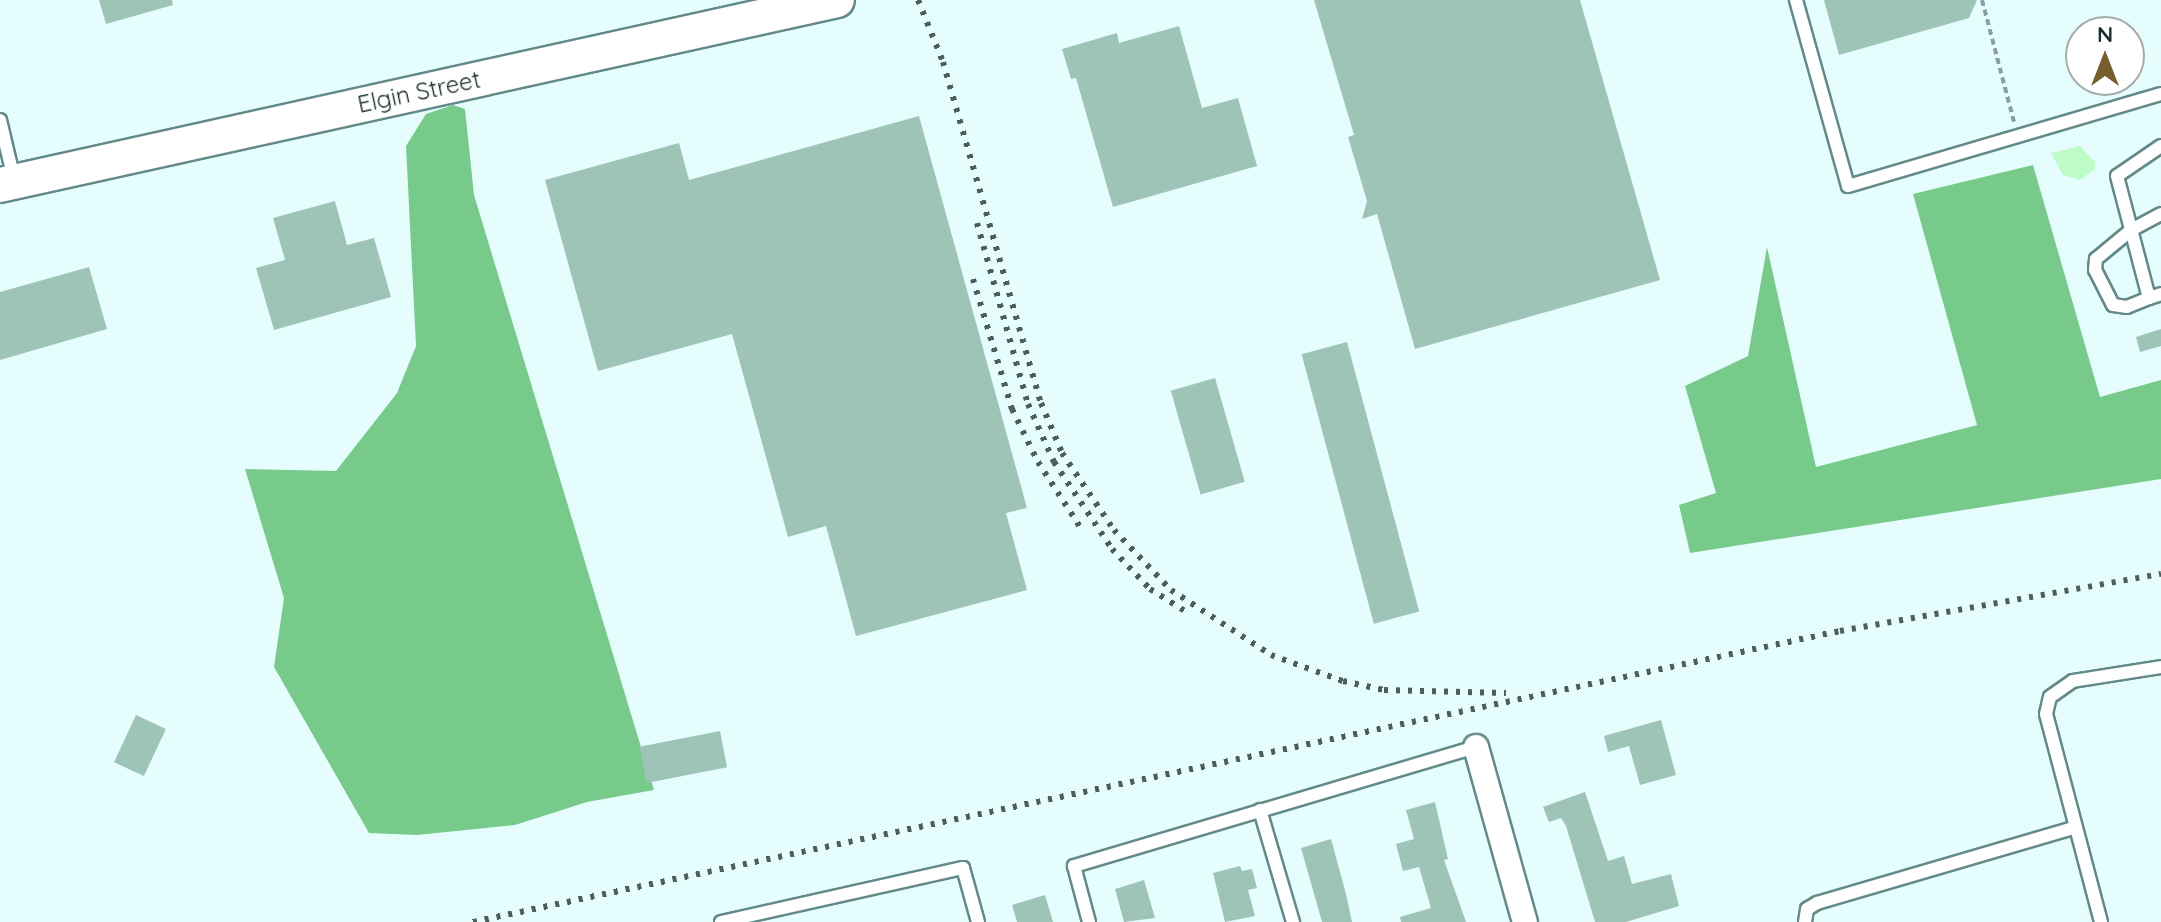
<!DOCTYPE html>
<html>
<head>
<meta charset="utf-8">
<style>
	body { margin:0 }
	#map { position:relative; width:2161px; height:922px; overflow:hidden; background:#e5fefd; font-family:Quicksand,sans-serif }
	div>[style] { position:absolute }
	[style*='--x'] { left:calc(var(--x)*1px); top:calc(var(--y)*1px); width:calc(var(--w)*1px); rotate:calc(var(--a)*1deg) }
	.green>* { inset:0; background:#bdfbc9 }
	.forest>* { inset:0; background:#78ca8b }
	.building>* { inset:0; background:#9ec3b7; transform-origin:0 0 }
	.path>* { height:4px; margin-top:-2px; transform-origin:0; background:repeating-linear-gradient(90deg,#8a9f9f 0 6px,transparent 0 10px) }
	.roads { filter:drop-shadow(2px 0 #638989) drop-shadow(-2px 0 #638989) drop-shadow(0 2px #638989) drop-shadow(0 -2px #638989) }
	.lane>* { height:12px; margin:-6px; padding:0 6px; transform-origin:6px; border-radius:6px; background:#fff }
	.street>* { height:24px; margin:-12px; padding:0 12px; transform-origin:12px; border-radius:12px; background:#fff }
	.secondary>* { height:34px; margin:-17px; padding:0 17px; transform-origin:17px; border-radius:17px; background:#fff }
	.rail>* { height:6px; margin-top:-3px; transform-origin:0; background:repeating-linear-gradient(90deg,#4b5d5d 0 4px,transparent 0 12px) }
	span { translate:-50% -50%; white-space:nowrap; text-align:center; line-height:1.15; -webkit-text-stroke:6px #fff; paint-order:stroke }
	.street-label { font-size:24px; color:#1d2d2d }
	.north { position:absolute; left:2065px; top:16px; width:80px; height:80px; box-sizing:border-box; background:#fff; border:2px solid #a5abab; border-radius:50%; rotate:0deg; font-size:22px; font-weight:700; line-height:32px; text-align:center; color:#1d2d2d }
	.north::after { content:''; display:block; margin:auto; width:28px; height:36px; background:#775e2f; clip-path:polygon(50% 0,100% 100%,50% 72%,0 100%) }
</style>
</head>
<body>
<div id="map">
	<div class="green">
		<div style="clip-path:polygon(2080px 146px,2095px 162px,2095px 169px,2080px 180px,2063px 175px,2051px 153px)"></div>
	</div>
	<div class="forest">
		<div style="clip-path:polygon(453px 105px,465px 109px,474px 195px,654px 790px,587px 802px,515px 825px,417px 835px,369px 833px,274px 667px,284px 598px,245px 469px,336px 471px,397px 393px,416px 346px,406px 146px,426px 114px)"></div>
		<div style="clip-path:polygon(2033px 165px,2100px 397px,2161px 380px,2161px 479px,1690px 553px,1679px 505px,1716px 493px,1685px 386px,1748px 356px,1767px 247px,1816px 467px,1977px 425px,1913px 194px)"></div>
	</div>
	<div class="building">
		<div style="clip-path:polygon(99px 0,172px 0,173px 5px,106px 24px)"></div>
		<div style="clip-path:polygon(1314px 0,1580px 0,1660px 280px,1415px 349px,1377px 214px,1362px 219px,1367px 201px,1348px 137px,1354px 135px)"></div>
		<div style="clip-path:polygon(1824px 0,1977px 0,1969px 18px,1839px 55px)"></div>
		<div style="clip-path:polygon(1179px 26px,1202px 108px,1238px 98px,1257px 166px,1113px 207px,1076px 78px,1071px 79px,1062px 49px,1117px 33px,1119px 43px)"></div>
		<div style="clip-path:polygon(919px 116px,1027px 508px,1006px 513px,1027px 590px,856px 636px,826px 526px,788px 537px,732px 334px,598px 371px,545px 180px,679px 143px,689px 180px)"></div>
		<div style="clip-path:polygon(335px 201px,347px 245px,374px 238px,391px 297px,274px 330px,256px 268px,285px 260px,273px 218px)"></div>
		<div style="clip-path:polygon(89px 267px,107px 329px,0 360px,0 292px)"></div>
		<div style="clip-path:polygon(2161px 329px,2161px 346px,2140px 352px,2136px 337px)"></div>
		<div style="left:1347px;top:342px;width:279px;height:47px;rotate:75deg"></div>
		<div style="left:1215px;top:378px;width:108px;height:46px;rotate:74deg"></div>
		<div style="left:136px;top:715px;width:33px;height:52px;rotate:25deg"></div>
		<div style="clip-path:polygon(1661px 720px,1676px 775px,1640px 785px,1629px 746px,1608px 752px,1604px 736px)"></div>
		<div style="left:720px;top:731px;width:37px;height:82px;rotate:79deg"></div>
		<div style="clip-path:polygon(1585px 792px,1608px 861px,1624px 856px,1632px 884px,1671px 874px,1679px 906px,1626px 922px,1595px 922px,1566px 826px,1561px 818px,1549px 822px,1543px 807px)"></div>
		<div style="clip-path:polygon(1435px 802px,1448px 859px,1444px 860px,1466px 922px,1401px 922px,1400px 917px,1431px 908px,1419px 867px,1403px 871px,1396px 844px,1414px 839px,1406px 810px)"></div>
		<div style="clip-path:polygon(1331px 839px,1346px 894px,1352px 922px,1322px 922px,1301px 848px)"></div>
		<div style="clip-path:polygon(1240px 866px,1242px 871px,1252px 869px,1257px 888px,1248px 890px,1255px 916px,1225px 922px,1213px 873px)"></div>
		<div style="clip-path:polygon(1144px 880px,1155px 918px,1124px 922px,1115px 889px)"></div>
		<div style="clip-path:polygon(1045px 895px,1053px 922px,1017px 922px,1012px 905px)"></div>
	</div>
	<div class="path">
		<div style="--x:1982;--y:0;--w:126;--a:75.3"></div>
	</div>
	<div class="roads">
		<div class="lane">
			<div style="--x:1796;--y:0;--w:193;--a:74.4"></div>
			<div style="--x:1848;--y:186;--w:326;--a:-16.4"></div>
			<div style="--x:0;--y:120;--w:61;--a:76.7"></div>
			<div style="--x:2161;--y:146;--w:53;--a:145.7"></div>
			<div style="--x:2117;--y:176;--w:126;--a:75.3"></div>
			<div style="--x:2149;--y:298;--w:13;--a:-18"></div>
			<div style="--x:2149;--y:298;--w:24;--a:158"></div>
			<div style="--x:2127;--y:307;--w:14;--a:-172"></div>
			<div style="--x:2113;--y:305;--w:39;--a:-117"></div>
			<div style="--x:2095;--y:270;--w:11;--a:-85"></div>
			<div style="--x:2096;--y:259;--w:45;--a:-39.6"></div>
			<div style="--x:2131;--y:230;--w:34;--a:-28"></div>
			<div style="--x:1260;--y:810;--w:117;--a:73.6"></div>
			<div style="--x:721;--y:922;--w:248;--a:-12.6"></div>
			<div style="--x:963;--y:868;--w:56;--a:74.5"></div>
			<div style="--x:1089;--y:922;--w:58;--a:-105"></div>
			<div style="--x:1074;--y:866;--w:419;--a:-16.5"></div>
			<div style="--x:1805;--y:922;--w:13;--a:-81"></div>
			<div style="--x:1807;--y:909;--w:12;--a:-31"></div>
			<div style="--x:1817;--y:903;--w:267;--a:-16.3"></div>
			<div style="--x:2101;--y:922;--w:215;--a:-104.8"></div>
			<div style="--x:2046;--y:714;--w:17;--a:-77"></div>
			<div style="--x:2050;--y:697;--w:28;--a:-35"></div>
			<div style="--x:2073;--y:681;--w:89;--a:-9"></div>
		</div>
		<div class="street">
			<div style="--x:1476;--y:747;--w:182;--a:74.4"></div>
		</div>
		<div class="secondary">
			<div style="--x:0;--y:185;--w:857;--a:-12.46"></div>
		</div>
	</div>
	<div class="rail">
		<div style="--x:918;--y:0;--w:67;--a:68"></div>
		<div style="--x:943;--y:62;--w:355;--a:74"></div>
		<div style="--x:1041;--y:403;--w:54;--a:67.2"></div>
		<div style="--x:1062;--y:453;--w:93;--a:56"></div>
		<div style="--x:1114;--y:530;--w:83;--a:46.5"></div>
		<div style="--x:1171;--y:590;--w:119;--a:33"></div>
		<div style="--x:1271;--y:655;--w:77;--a:19.9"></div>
		<div style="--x:1343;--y:681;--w:42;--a:12.4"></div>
		<div style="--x:1384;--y:690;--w:122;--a:1.4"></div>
		<div style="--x:977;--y:223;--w:188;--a:74.3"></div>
		<div style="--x:1028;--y:404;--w:64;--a:65.9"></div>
		<div style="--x:1054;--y:462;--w:105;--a:56.3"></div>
		<div style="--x:1112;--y:549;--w:55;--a:46.5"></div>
		<div style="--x:1150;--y:589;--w:45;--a:32.3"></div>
		<div style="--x:973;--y:279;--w:136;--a:73.3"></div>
		<div style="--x:1012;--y:409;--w:59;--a:63.9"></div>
		<div style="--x:1038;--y:462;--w:77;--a:57.1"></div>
		<div style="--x:473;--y:922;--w:1398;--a:-12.02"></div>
		<div style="--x:1840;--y:631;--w:326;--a:-10.1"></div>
	</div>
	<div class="street-label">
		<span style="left:419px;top:92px;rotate:-12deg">Elgin Street</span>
	</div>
	<div class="north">N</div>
</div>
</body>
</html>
